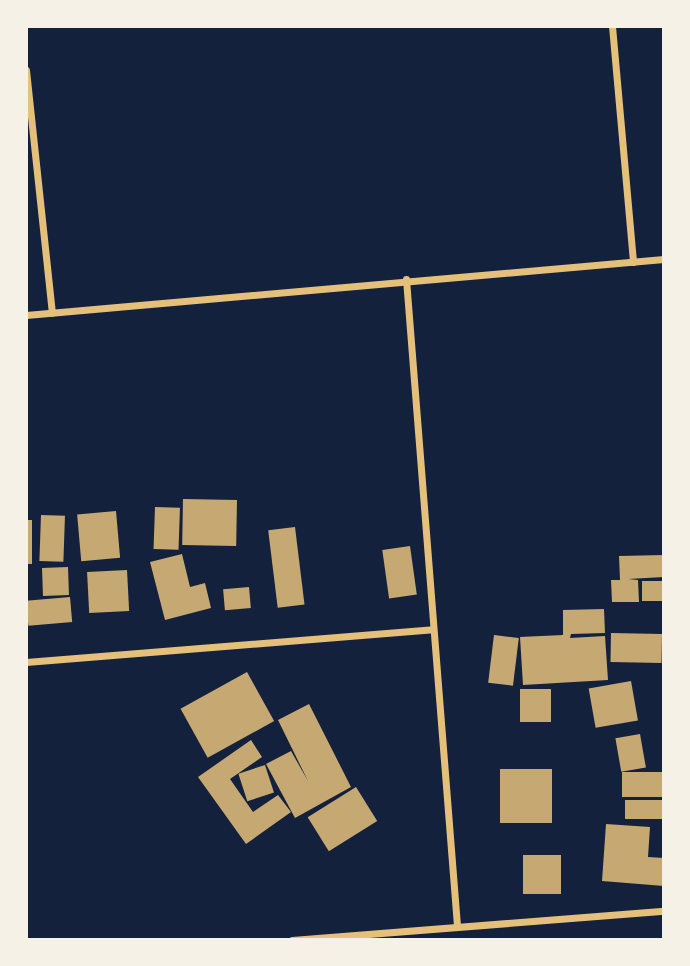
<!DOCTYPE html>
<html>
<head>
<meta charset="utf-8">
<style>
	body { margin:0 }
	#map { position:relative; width:690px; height:966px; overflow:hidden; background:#14213d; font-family:Cabin,sans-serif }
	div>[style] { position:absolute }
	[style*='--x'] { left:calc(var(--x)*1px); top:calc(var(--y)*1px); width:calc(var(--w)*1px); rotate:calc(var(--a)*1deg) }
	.building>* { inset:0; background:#c6a872; transform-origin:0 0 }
	.minor>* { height:7px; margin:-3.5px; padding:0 3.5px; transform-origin:3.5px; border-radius:3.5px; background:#e5c07b }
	span { translate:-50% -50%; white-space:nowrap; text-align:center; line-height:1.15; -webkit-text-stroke:7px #f6f1e7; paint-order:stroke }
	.frame { position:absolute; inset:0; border:28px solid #f6f1e7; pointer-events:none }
</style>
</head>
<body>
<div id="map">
	<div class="building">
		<div style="left:183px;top:499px;width:54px;height:46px;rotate:1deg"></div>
		<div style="left:155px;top:507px;width:25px;height:42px;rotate:2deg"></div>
		<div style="left:116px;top:511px;width:47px;height:39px;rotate:85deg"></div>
		<div style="left:41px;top:515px;width:24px;height:46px;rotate:2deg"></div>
		<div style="left:26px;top:520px;width:6px;height:44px"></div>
		<div style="left:295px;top:527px;width:78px;height:27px;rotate:83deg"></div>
		<div style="left:410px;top:546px;width:49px;height:28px;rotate:82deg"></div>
		<div style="clip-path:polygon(182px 554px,190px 587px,205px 583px,211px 608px,165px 620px,150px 562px)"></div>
		<div style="clip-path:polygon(664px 555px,664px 577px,628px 579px,638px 580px,639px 602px,612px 602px,611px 580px,620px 580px,619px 556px)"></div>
		<div style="left:68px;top:567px;width:28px;height:26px;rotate:88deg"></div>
		<div style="left:127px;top:570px;width:41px;height:40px;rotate:87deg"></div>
		<div style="left:642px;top:581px;width:22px;height:20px"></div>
		<div style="left:249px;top:587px;width:21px;height:26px;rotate:85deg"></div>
		<div style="left:70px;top:597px;width:25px;height:44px;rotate:85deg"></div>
		<div style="clip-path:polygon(604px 609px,605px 633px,571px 634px,570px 638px,605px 636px,608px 680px,523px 685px,520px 637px,563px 635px,563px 610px)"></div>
		<div style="left:611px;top:633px;width:51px;height:29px;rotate:1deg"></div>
		<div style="left:494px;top:635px;width:25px;height:48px;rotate:7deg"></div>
		<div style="left:247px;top:672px;width:56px;height:76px;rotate:61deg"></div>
		<div style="left:631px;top:681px;width:40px;height:43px;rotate:80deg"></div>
		<div style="left:520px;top:689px;width:31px;height:33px"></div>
		<div style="clip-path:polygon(309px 704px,351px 787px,295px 818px,266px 764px,291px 751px,308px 781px,278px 720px)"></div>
		<div style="left:640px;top:734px;width:34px;height:25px;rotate:80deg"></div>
		<div style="clip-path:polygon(251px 740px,262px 757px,230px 779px,253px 812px,278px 795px,291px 812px,246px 844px,198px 777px)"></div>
		<div style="left:265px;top:765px;width:29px;height:28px;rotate:72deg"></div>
		<div style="left:500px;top:769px;width:52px;height:54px"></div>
		<div style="left:664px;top:772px;width:25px;height:42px;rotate:90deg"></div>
		<div style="left:356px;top:787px;width:40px;height:57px;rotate:58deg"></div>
		<div style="left:664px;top:800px;width:19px;height:39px;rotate:90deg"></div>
		<div style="clip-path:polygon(606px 824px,650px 827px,648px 857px,664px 858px,664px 886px,602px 881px)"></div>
		<div style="left:523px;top:855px;width:38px;height:39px"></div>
	</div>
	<div class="minor">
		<div style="--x:612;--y:26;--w:237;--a:84.9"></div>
		<div style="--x:26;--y:70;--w:244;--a:83.9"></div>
		<div style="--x:406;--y:279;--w:648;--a:85.49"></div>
		<div style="--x:26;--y:315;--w:640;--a:-5.02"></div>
		<div style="--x:26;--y:662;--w:408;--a:-4.6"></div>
		<div style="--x:292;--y:940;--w:373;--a:-4.5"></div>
	</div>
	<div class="frame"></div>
</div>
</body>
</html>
